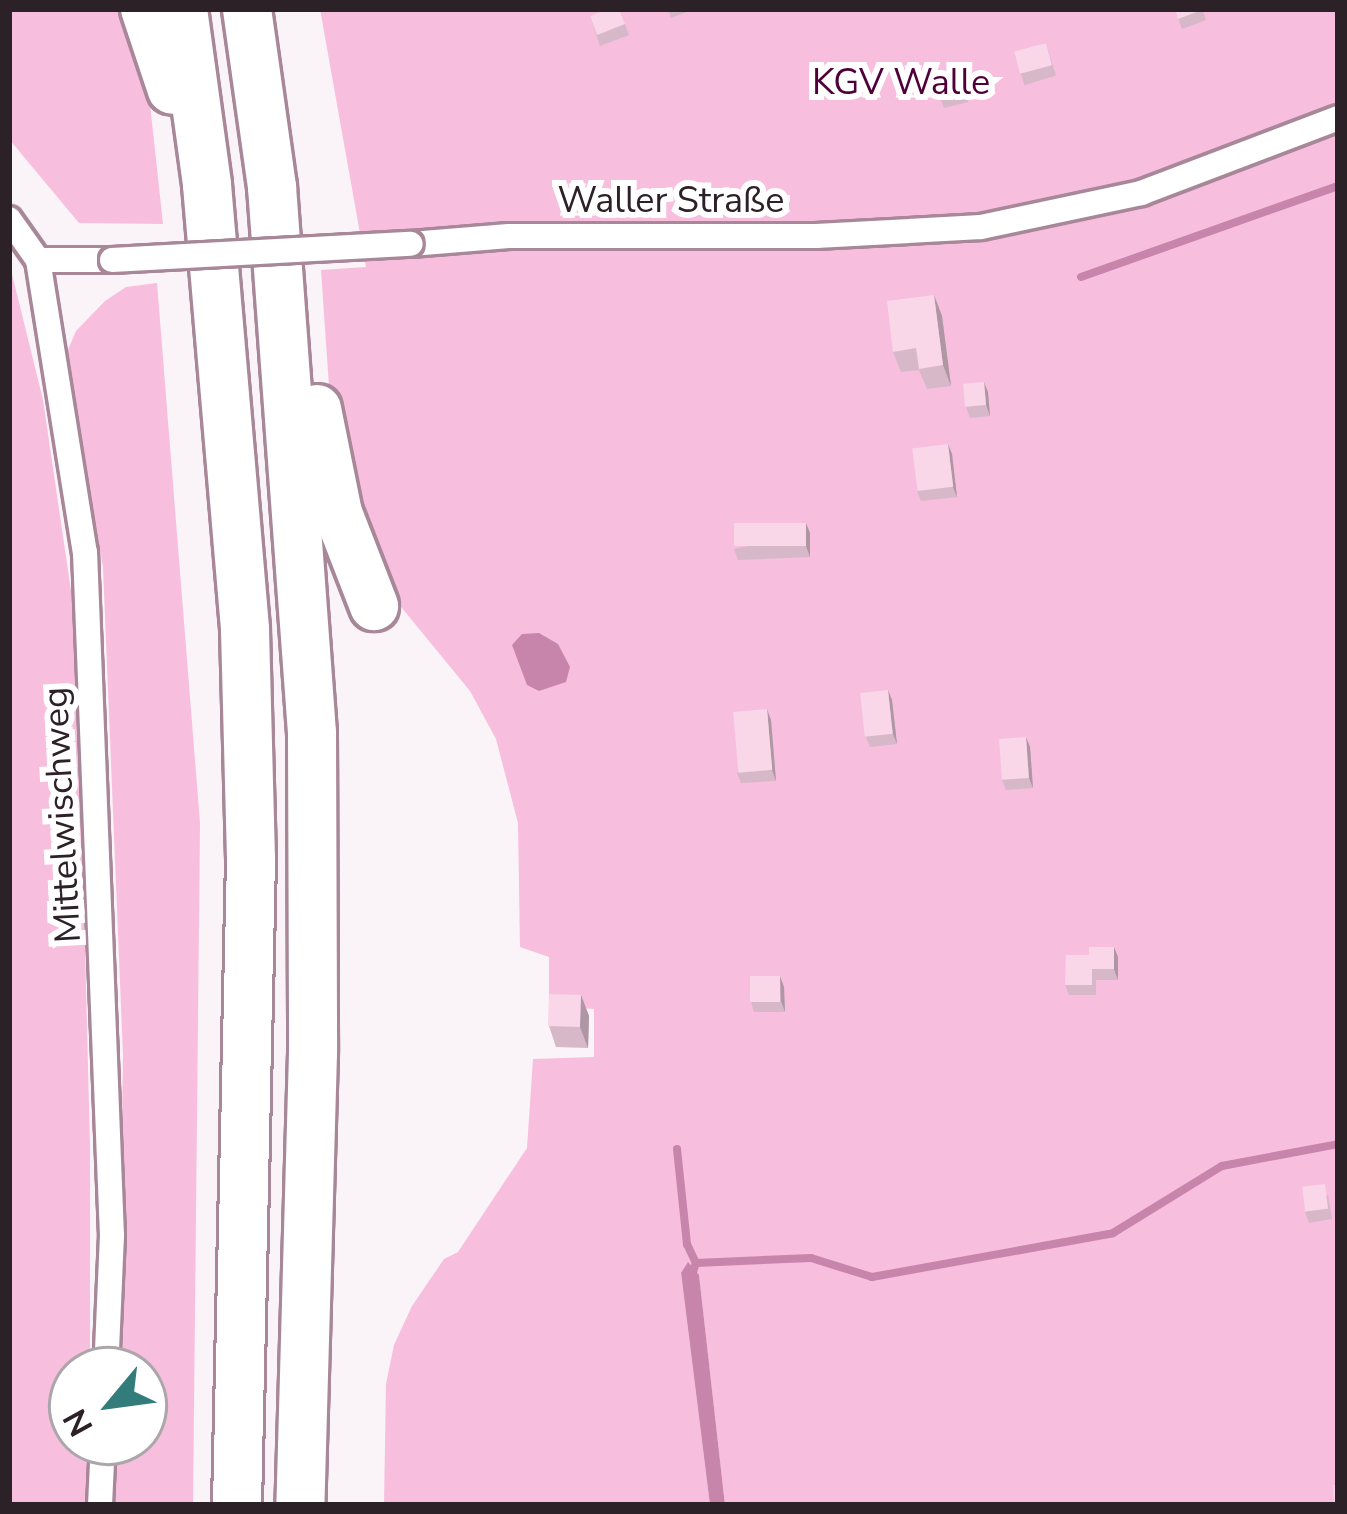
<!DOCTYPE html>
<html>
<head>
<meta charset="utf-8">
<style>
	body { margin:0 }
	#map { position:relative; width:1347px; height:1514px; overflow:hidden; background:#faf3f7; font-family:"Nunito Sans",sans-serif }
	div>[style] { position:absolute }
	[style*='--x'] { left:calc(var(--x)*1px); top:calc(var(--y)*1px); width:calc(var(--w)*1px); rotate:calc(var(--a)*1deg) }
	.green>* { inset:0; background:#f7bedd }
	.water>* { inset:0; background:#c885ab }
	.stream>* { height:8px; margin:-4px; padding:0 4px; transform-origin:4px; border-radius:4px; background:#c885ab }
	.roads { filter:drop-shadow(3px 0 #a78798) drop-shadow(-3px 0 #a78798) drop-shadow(0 3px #a78798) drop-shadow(0 -3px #a78798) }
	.minor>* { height:24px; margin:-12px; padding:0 12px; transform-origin:12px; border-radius:12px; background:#fff }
	.motorway>* { height:48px; margin:-24px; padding:0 24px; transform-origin:24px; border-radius:24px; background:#fff }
	.bridges { filter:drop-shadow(3px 0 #a78798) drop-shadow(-3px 0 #a78798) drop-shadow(0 3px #a78798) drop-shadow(0 -3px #a78798) }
	.minor-bridge>* { height:24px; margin:-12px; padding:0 12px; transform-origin:12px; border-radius:12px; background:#fff }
	.wall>* { inset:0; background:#d6b8c8; transform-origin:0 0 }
	.shaded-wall>* { inset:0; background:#ae96a2 }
	.building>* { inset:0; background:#f9d6e8; transform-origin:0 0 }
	span { translate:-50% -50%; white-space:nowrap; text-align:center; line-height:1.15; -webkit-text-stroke:12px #fff; paint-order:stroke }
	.park-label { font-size:36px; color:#500038 }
	.street-label { font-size:36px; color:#2d2128 }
	.frame { position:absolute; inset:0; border:12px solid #2d2128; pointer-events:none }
	.north { position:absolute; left:48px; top:1346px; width:120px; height:120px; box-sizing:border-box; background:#fff; border:3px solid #aba6a9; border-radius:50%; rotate:241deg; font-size:33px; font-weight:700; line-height:48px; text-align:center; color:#2d2128 }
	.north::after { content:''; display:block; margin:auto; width:42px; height:54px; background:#337c7c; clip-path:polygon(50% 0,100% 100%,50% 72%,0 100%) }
</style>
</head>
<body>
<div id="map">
	<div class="green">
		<div style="clip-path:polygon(9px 9px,130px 9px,149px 95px,163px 224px,79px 223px,9px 139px)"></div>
		<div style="clip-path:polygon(320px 9px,1338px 9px,1338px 1505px,725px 1505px,699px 1276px,688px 1263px,681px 1274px,710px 1505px,384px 1505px,386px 1384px,394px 1345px,412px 1306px,444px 1259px,458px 1252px,527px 1148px,533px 1059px,594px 1057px,594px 1009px,549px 1006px,549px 957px,520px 947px,518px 823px,496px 739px,470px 691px,402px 608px,370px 550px,346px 486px,329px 386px,321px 270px,366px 267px)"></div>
		<div style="clip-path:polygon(9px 262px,43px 400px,77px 632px,90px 1147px,90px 1370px,72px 1370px,72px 1442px,89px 1442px,86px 1505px,9px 1505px)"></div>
		<div style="clip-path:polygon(157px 283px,200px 823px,193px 1505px,114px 1505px,116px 1442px,144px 1442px,144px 1370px,118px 1370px,123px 1055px,103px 567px,65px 357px,76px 331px,105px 301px,126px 287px)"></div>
	</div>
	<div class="water">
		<div style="clip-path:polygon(539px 633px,558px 644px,570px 667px,566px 682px,539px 691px,527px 685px,512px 645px,522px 634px)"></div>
		<div style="clip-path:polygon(688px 1262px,699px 1275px,725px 1505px,710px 1505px,681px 1273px)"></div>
	</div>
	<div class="stream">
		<div style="--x:1081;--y:277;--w:273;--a:-19.5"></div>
		<div style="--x:677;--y:1149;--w:96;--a:84"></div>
		<div style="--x:687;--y:1244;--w:21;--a:65"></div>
		<div style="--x:692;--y:1275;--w:13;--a:-72"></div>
		<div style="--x:696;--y:1263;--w:115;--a:-2.5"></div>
		<div style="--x:811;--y:1258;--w:64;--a:17.3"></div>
		<div style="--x:872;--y:1277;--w:245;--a:-10.3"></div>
		<div style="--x:1113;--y:1233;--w:128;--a:-31.6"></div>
		<div style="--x:1222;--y:1166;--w:118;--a:-10.7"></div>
	</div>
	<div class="roads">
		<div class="minor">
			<div style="--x:9;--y:219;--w:50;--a:54.7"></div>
			<div style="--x:38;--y:260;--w:296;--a:80.9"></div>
			<div style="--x:85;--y:552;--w:684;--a:87.74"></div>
			<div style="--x:112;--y:1235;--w:135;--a:92.5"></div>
			<div style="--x:411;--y:244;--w:98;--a:-4.7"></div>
			<div style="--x:509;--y:236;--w:307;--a:0"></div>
			<div style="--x:816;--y:236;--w:165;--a:-3.1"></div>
			<div style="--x:981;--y:227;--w:164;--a:-12"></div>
			<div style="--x:1141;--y:193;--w:211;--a:-20.8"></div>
			<div style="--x:38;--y:260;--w:74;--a:0"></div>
			<div style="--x:100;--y:1505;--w:63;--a:-87.3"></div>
		</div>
		<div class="motorway">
			<div style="--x:145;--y:9;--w:85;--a:71.6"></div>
			<div style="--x:183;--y:9;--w:178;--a:82.2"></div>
			<div style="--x:207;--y:185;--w:447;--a:85.1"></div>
			<div style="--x:245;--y:630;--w:229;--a:88.5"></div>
			<div style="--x:251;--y:859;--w:646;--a:91.24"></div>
			<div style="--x:247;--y:9;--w:180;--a:82"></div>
			<div style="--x:272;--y:187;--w:547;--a:85.81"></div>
			<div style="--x:312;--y:733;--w:320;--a:89.8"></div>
			<div style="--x:313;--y:1053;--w:452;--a:91.6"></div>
			<div style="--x:317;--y:409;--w:106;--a:78.6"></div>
			<div style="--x:338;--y:513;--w:100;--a:68.8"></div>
		</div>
	</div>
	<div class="bridges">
		<div class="minor-bridge">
			<div style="--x:112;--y:260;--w:299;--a:-3.1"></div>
		</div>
	</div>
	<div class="wall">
		<div style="clip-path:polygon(619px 9px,629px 35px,600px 46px,590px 16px)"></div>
		<div style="clip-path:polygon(668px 9px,695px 9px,671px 18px)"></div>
		<div style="clip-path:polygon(1175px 9px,1202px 9px,1206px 20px,1182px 29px)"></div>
		<div style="left:1046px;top:43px;width:34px;height:33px;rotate:73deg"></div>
		<div style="clip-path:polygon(959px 70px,968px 102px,944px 108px,940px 98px)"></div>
		<div style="clip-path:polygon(934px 295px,942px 316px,951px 386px,927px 389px,919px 370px,901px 372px,893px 352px)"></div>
		<div style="clip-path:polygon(988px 392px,990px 416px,970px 418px,966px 407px)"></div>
		<div style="clip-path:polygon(948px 444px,952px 454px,957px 497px,921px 501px,917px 491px)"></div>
		<div style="clip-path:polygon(810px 533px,810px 557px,738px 560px,734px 549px)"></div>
		<div style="clip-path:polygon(888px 690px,892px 700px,897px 744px,870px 747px,866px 737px)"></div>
		<div style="clip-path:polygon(771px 720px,776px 781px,741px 783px,737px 773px)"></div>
		<div style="clip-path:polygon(1026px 737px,1030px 747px,1033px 788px,1006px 790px,1002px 780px)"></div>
		<div style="clip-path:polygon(1089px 955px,1118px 957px,1118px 980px,1096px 980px,1096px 995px,1069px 995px,1065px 985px)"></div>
		<div style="clip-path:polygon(784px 987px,785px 1012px,754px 1012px,751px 1002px)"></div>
		<div style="clip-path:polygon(581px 995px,589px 1016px,588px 1048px,556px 1047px,549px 1026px)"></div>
		<div style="clip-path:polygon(1328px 1195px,1332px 1219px,1309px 1223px,1305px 1212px)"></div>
	</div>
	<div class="shaded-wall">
		<div style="clip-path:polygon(934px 295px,942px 316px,951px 386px,943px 365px)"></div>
		<div style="clip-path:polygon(984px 382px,988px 392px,990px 416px,986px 405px)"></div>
		<div style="clip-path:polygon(948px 444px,952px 454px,957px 497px,953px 487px)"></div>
		<div style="clip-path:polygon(806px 523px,810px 533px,810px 557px,806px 546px)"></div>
		<div style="clip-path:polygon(888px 690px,892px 700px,897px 744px,893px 734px)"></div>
		<div style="clip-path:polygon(767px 709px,771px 720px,776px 781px,772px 770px)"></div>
		<div style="clip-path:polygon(1026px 737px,1030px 747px,1033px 788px,1029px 778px)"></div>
		<div style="clip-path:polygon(1114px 947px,1118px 957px,1118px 980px,1114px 969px)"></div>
		<div style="clip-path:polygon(780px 976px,784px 987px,785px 1012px,781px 1001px)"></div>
		<div style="clip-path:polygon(581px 995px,589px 1016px,588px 1048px,580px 1027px)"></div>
	</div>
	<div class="building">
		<div style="clip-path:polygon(608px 9px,619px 9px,625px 24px,597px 35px,590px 16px)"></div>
		<div style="clip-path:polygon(1175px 9px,1202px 9px,1202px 10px,1178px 19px)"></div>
		<div style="left:1046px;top:43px;width:23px;height:33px;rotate:75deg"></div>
		<div style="left:959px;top:70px;width:23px;height:26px;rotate:75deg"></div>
		<div style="clip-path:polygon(934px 295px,943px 365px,919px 369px,916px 348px,893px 352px,887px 301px)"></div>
		<div style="left:984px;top:382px;width:23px;height:21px;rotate:85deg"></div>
		<div style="left:948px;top:444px;width:43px;height:36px;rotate:83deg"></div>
		<div style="left:806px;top:523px;width:23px;height:72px;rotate:90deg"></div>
		<div style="left:888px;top:690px;width:44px;height:28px;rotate:84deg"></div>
		<div style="left:767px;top:709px;width:61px;height:34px;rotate:85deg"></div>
		<div style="left:1026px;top:737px;width:41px;height:27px;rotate:86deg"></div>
		<div style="clip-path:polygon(1089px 947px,1114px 947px,1114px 969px,1092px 969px,1092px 985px,1065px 985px,1066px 955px,1089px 955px)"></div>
		<div style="left:750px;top:976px;width:30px;height:26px"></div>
		<div style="left:549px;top:994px;width:32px;height:32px;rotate:2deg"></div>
		<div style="left:1325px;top:1184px;width:25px;height:23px;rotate:83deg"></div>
		<div style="clip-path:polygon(1333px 1485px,1338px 1485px,1338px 1505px,1334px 1505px)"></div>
	</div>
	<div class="park-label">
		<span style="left:901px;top:83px">KGV Walle</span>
	</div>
	<div class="street-label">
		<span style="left:671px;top:201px">Waller Straße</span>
		<span style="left:62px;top:815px;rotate:-93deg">Mittelwischweg</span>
	</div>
	<div class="frame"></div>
	<div class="north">N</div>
</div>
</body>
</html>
